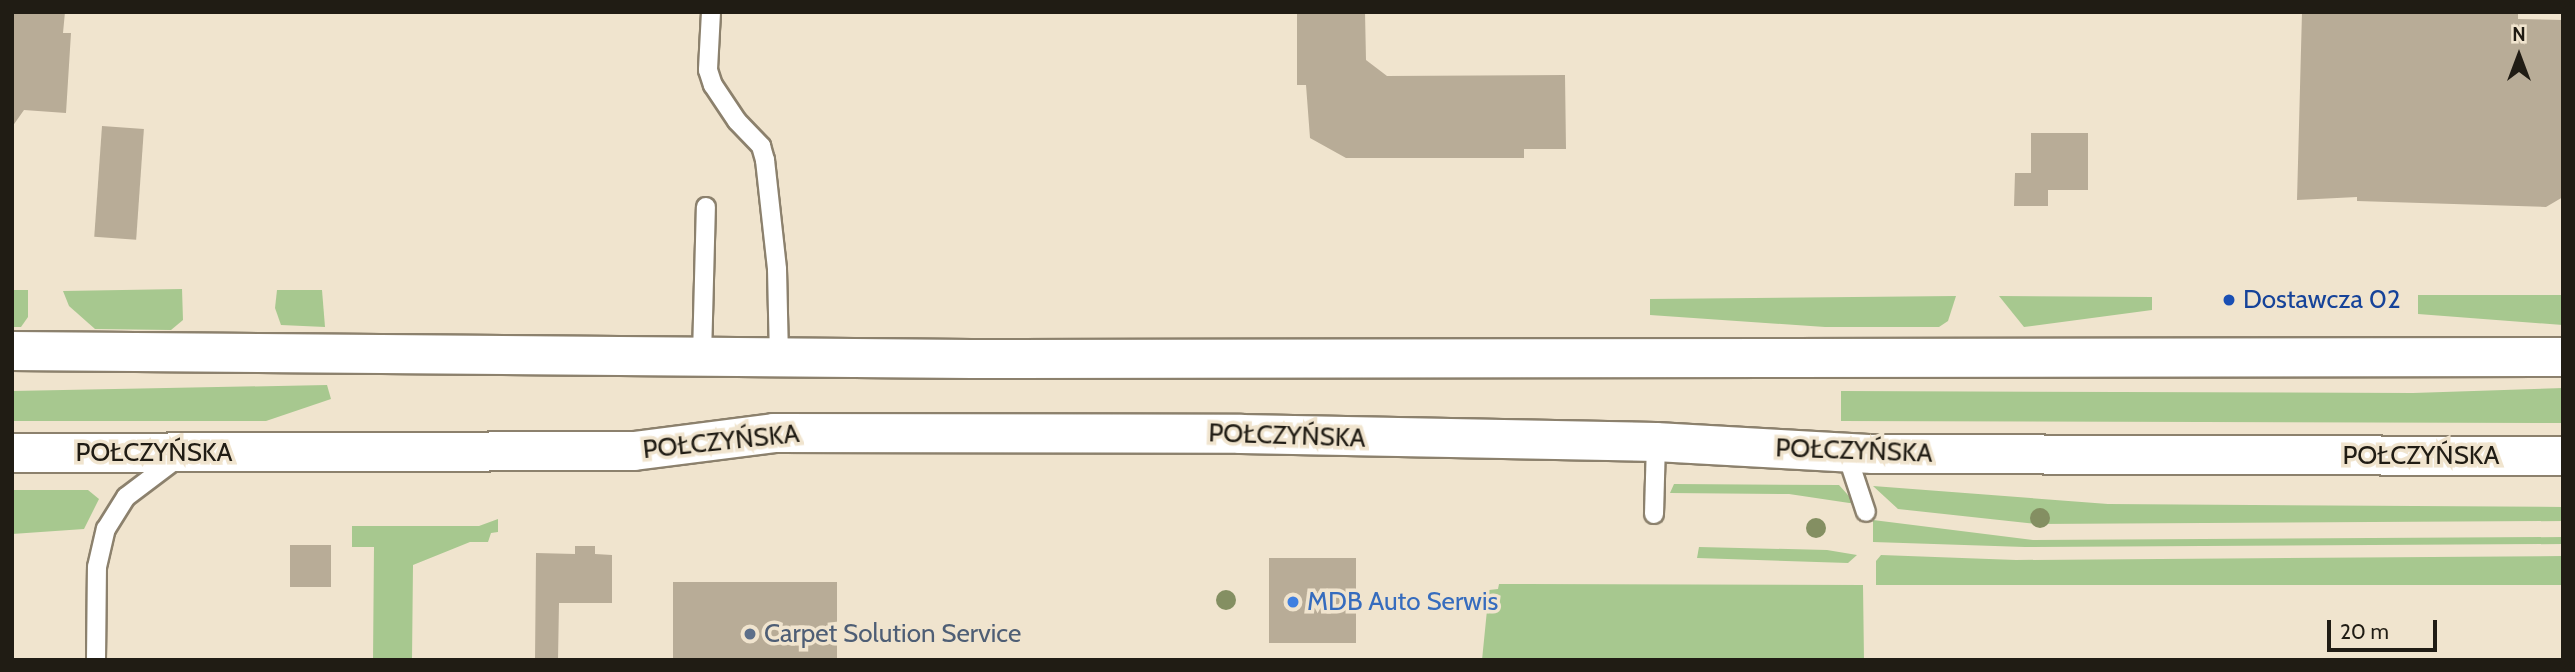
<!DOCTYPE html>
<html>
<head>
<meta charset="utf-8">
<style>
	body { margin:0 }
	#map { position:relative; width:2575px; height:672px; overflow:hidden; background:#f0e4ce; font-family:Cabin,sans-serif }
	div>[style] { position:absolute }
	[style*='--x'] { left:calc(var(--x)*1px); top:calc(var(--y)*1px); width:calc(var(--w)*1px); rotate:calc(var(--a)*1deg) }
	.green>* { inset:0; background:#a7c88f }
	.building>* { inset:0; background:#b8ac97; transform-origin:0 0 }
	.roads { filter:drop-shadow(2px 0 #8c816d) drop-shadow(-2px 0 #8c816d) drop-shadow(0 2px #8c816d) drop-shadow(0 -2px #8c816d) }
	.service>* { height:18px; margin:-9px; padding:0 9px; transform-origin:9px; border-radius:9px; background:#fff }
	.secondary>* { height:38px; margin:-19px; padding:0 19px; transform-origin:19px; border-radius:19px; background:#fff }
	.trees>* { width:20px; height:20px; margin:-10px; border-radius:50%; background:#848f62 }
	.dots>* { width:19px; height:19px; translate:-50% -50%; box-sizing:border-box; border:4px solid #f0e4ce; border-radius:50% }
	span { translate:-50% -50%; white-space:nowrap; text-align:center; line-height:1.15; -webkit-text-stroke:7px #f0e4ce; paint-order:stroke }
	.transit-label { font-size:26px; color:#164399 }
	.left { translate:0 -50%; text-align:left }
	.street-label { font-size:26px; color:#201c14 }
	.shop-label { font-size:26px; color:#366cbe }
	.service-label { font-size:26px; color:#4e5e75 }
	.frame { position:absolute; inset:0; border:14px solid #201c14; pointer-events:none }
	.north { position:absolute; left:2484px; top:21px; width:70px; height:70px; -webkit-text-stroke:5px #f0e4ce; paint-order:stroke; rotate:0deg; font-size:19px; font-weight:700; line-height:28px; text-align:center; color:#201c14 }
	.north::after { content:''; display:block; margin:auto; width:24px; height:32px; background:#201c14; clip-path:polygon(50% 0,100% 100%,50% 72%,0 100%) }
	.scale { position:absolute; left:2327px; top:620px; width:110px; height:32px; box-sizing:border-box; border:4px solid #201c14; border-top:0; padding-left:9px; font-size:21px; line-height:24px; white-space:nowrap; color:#201c14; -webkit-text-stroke:5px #f0e4ce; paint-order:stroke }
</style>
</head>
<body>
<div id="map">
	<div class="green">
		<div style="clip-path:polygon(182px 289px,183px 320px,171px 330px,95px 329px,69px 306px,63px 291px)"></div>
		<div style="clip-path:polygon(12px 290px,28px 290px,28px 317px,21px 327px,12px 327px)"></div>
		<div style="clip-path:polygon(277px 290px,322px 290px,325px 327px,281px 325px,275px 308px)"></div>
		<div style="clip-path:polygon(2418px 295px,2563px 295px,2563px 325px,2418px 314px)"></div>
		<div style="clip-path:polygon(1956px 296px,1948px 321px,1939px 327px,1825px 327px,1650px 315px,1650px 299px)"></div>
		<div style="clip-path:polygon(1999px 296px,2152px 297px,2152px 310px,2024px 327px)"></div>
		<div style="clip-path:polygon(327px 385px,331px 399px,266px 421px,12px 421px,12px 391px)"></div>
		<div style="clip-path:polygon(2563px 388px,2563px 423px,1841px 421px,1841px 391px,2413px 393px)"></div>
		<div style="clip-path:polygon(1674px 484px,1839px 485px,1856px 504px,1789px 494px,1670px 493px)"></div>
		<div style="clip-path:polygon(1873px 486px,2108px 504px,2563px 507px,2563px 521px,2036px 524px,1898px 509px)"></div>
		<div style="clip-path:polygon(12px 490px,88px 490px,99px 499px,84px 529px,12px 534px)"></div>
		<div style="clip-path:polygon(498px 519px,498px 532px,491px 533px,488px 542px,470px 542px,413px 565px,412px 660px,373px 660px,374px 547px,352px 547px,352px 526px,479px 526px)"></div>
		<div style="clip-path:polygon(1873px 520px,2033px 540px,2563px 537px,2563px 544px,2025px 547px,1873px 542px)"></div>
		<div style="clip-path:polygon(1699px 547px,1827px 550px,1857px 555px,1848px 563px,1697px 558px)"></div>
		<div style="clip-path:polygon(1881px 555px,2016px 560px,2563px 556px,2563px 585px,1876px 585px,1876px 561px)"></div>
		<div style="clip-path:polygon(1499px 584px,1863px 585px,1864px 660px,1482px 660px,1489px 590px,1498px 589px)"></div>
	</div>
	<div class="building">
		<div style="clip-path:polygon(12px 12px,65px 12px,63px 33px,71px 33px,66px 113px,24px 110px,12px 127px)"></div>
		<div style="clip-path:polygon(1297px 12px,1365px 12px,1366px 60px,1387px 76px,1565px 75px,1566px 149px,1524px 149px,1524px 158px,1346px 158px,1310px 138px,1306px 85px,1297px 85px)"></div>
		<div style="clip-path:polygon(2302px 12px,2518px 12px,2518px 19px,2563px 20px,2563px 197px,2546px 207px,2357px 201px,2357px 197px,2297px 200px)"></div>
		<div style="left:102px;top:126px;width:42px;height:111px;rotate:4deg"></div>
		<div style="clip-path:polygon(2031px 133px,2088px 133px,2088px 190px,2048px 190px,2048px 206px,2014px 206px,2015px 173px,2031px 173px)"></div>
		<div style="left:290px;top:545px;width:41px;height:42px"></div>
		<div style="clip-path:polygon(575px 546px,595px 546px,595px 554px,612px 555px,612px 603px,559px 603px,558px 660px,535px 660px,536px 553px,575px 554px)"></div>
		<div style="left:1269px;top:558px;width:87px;height:85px"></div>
		<div style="left:673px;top:582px;width:164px;height:78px"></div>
	</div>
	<div class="roads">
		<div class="service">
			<div style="--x:711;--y:12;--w:58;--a:93"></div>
			<div style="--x:708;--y:70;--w:16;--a:72"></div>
			<div style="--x:713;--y:85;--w:43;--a:56.3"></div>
			<div style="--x:737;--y:121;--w:35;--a:46"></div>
			<div style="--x:761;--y:146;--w:15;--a:74"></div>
			<div style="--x:765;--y:160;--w:110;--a:83.7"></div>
			<div style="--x:777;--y:269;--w:88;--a:88.7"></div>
			<div style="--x:702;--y:356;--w:149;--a:-88.5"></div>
			<div style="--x:1846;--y:452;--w:63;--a:71.6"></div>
			<div style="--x:1654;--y:514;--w:72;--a:-88.4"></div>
			<div style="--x:96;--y:660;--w:93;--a:-89.4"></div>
			<div style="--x:97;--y:567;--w:39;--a:-77"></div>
			<div style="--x:106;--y:529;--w:38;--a:-58"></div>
			<div style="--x:126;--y:497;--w:61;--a:-37.1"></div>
		</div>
		<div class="secondary">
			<div style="--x:12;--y:351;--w:960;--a:0.48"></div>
			<div style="--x:972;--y:359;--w:1591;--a:-0.07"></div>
			<div style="--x:12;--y:453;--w:622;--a:-0.18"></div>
			<div style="--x:634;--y:451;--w:141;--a:-7.3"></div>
			<div style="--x:774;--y:433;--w:467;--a:0.1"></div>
			<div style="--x:1241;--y:434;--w:415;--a:1.1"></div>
			<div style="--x:1656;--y:442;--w:217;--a:3.2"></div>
			<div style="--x:1873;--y:454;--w:690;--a:0.17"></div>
		</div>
	</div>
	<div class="trees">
		<div style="left:2040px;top:518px"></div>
		<div style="left:1816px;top:528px"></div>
		<div style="left:1226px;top:600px"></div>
	</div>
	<div class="dots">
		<div style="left:2229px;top:300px;background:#1a4fb4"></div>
		<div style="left:1293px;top:602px;background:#3f7fe0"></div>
		<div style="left:750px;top:634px;background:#5c6f8a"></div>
	</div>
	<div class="transit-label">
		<span class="left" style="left:2243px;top:300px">Dostawcza 02</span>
	</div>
	<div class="street-label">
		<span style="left:1287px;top:436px;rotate:2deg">POŁCZYŃSKA</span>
		<span style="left:721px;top:442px;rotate:-6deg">POŁCZYŃSKA</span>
		<span style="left:1854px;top:451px;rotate:2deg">POŁCZYŃSKA</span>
		<span style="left:154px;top:453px">POŁCZYŃSKA</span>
		<span style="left:2421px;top:456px">POŁCZYŃSKA</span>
	</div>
	<div class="shop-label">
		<span class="left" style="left:1307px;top:602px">MDB Auto Serwis</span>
	</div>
	<div class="service-label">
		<span class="left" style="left:764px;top:634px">Carpet Solution Service</span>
	</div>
	<div class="frame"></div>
	<div class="north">N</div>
	<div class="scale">20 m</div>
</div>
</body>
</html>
